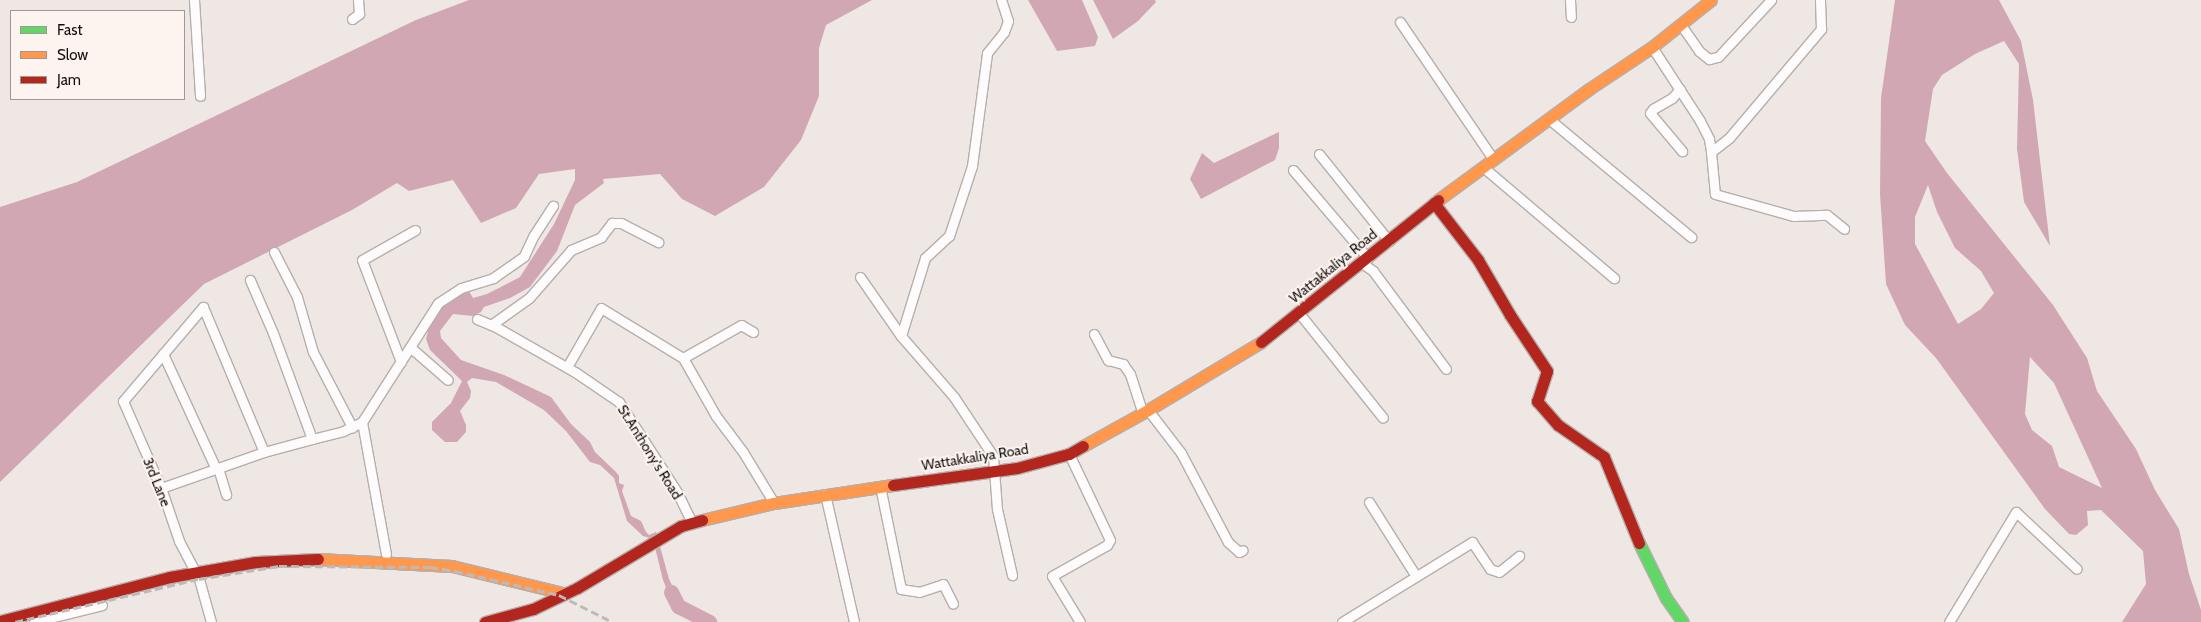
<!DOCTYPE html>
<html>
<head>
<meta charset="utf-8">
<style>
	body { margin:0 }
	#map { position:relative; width:2201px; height:622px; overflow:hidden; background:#efe7e4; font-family:Cabin,sans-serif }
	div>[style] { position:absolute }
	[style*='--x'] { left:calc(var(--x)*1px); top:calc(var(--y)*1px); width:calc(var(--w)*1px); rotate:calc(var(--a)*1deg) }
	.water>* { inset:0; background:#d2a7b4 }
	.river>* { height:15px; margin:-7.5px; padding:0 7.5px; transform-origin:7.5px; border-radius:7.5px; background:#d2a7b4 }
	.roads { filter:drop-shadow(1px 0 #b5afac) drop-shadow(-1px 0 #b5afac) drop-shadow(0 1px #b5afac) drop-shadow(0 -1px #b5afac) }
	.street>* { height:9px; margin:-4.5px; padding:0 4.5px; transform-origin:4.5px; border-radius:4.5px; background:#fdfbfb }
	.fast>* { height:11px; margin:-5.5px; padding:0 5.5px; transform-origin:5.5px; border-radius:5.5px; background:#63d668 }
	.slow>* { height:11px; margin:-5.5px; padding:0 5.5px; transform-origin:5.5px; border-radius:5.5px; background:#ff974d }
	.jam>* { height:11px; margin:-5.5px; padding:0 5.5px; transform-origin:5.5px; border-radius:5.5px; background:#b3261e }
	.rail>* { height:2.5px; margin-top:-1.25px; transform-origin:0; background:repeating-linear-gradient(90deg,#bdbbba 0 8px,transparent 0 12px) }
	span { translate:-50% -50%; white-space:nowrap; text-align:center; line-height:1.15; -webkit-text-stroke:4px #fdf4f0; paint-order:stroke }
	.street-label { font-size:14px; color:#140f0d }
	.legend { position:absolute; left:10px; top:10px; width:175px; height:90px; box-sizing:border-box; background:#fdf4f0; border:1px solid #a09895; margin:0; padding:6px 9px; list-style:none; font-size:15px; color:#140f0d }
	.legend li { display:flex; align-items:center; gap:10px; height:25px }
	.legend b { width:25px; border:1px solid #a09895 }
</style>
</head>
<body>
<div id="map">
	<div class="water">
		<div style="clip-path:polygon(469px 0,872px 0,826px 25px,819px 48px,819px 96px,801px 140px,764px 187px,715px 216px,682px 199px,660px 174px,603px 179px,604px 183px,575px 205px,557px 251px,530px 287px,510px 298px,484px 307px,481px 312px,473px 316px,453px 314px,440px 331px,441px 338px,461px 360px,504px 375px,551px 397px,571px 424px,590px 442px,595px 452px,616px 472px,619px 476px,619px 483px,624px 485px,622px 491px,631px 516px,641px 521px,646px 532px,649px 535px,656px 532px,669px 579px,679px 600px,714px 622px,697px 622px,694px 609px,674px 607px,663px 580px,653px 539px,643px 536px,627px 521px,614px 478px,600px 465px,590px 462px,566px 431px,544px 410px,496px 382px,472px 378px,467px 382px,471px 391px,470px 398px,460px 411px,466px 425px,466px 432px,457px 442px,445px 442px,432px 430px,432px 422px,451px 403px,462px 381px,430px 350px,426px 339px,431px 320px,438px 308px,455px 296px,469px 291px,473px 298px,487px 294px,520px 277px,554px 224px,575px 180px,575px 169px,539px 174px,516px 208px,481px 223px,453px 180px,409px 191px,397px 183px,352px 210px,204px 284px,0 482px,0 207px,77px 182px,416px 20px)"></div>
		<div style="clip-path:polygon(1028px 0,1082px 0,1098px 37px,1095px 46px,1057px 51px)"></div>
		<div style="clip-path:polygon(1093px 0,1155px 0,1156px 2px,1138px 21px,1113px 39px)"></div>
		<div style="clip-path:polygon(evenodd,1895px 0,1999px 0,2021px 41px,2033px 100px,2050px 246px,2024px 202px,2017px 149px,2019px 64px,2004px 41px,1975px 54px,1942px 75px,1933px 89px,1925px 141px,1947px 173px,2053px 305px,2087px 358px,2097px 391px,2136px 449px,2155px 490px,2179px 529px,2189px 574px,2201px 610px,2201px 622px,2122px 622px,2146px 584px,2143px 551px,2101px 510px,2087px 511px,2088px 525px,2076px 535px,2069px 534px,2045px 509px,1936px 358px,1905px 325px,1886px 284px,1880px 194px,1881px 98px,1895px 0,1928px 185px,1937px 212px,1955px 248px,1981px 271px,1994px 293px,1981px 309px,1958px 324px,1915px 244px,1915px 217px,1928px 185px,1895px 0,2030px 357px,2054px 383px,2102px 488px,2059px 467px,2052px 446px,2032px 430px,2025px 414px,2030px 357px)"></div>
		<div style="clip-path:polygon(1279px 132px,1279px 148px,1275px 160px,1201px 199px,1190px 179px,1202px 153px,1214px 163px)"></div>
	</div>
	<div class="river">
		<div style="--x:671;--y:592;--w:16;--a:63"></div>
		<div style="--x:678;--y:606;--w:35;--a:27"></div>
	</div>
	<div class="roads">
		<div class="street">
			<div style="--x:194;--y:0;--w:96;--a:86.4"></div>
			<div style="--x:1570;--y:0;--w:17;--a:87"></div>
			<div style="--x:352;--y:19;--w:9;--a:-36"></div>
			<div style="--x:359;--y:14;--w:14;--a:-94"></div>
			<div style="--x:1400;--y:22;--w:166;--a:55.8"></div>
			<div style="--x:1681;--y:25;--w:32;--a:55"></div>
			<div style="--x:1699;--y:51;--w:13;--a:39"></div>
			<div style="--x:1709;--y:59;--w:9;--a:-13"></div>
			<div style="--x:1718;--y:57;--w:78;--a:-47.1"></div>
			<div style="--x:1652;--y:47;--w:88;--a:57"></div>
			<div style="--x:1700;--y:121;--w:20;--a:63"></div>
			<div style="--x:1709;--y:139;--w:13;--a:81"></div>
			<div style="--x:1711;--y:152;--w:23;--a:-38"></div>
			<div style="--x:1729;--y:138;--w:143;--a:-49.8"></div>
			<div style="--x:1821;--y:29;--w:29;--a:-92"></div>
			<div style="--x:1680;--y:89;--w:12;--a:132"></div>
			<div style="--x:1672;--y:98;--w:22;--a:150"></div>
			<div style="--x:1653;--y:109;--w:5;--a:127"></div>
			<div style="--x:1650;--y:113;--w:50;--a:49.9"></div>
			<div style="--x:1549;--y:119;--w:185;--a:39.7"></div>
			<div style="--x:1711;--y:152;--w:42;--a:84.6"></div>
			<div style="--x:1715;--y:194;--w:82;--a:15.6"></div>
			<div style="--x:1794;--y:216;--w:33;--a:-2"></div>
			<div style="--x:1827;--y:215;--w:22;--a:39"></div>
			<div style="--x:1319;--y:154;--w:112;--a:51.2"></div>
			<div style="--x:1483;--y:167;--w:172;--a:40.3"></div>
			<div style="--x:1293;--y:170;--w:116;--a:49.6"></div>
			<div style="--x:274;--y:252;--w:51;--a:62.9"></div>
			<div style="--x:297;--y:297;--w:57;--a:73.8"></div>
			<div style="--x:313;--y:352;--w:85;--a:62.5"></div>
			<div style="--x:1362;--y:263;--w:14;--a:36"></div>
			<div style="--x:1373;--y:271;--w:122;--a:53.3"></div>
			<div style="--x:860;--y:277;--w:72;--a:55.2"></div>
			<div style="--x:901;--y:336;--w:81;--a:49"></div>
			<div style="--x:954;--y:397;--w:71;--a:56.5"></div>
			<div style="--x:993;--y:456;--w:53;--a:85.7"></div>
			<div style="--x:997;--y:509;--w:68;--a:77.2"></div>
			<div style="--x:1299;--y:313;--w:134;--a:51.3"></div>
			<div style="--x:477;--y:319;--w:21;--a:23"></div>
			<div style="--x:496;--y:327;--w:91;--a:29.7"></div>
			<div style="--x:575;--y:372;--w:53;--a:34.3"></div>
			<div style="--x:619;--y:402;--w:107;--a:57.2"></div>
			<div style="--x:677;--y:492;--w:34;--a:64"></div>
			<div style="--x:491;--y:325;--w:47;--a:-35.4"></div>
			<div style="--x:529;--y:298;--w:64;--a:-48.8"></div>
			<div style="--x:571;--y:250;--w:33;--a:-23"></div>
			<div style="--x:601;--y:237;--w:18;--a:-52"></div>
			<div style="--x:612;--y:223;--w:9;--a:0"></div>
			<div style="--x:621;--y:223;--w:42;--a:27.2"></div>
			<div style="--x:1094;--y:334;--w:30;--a:62"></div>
			<div style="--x:1108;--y:360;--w:16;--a:15"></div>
			<div style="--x:1123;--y:364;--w:12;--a:55"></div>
			<div style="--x:1130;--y:374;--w:36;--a:72"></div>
			<div style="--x:1141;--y:408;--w:6;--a:45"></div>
			<div style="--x:901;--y:336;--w:82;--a:-72.9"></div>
			<div style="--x:925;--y:258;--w:33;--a:-43"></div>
			<div style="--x:949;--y:236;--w:74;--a:-71.8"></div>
			<div style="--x:972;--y:166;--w:114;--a:-82.4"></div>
			<div style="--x:987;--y:53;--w:27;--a:-51"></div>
			<div style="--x:1004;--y:32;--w:12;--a:-70"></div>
			<div style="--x:1008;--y:21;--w:22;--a:-108"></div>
			<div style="--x:410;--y:347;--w:50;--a:41"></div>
			<div style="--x:163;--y:354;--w:62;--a:130.4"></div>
			<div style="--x:123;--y:401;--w:95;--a:66.4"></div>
			<div style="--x:161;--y:488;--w:56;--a:71.2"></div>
			<div style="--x:179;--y:541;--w:43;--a:62.2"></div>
			<div style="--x:199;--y:579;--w:45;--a:74.4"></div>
			<div style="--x:683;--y:358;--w:67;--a:-29.6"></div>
			<div style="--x:741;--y:325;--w:14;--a:30"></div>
			<div style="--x:401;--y:362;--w:109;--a:-110.9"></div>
			<div style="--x:362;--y:260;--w:61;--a:-29.5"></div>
			<div style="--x:567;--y:367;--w:68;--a:-60"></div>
			<div style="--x:601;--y:308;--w:96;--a:31.4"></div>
			<div style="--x:683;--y:358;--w:67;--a:60.4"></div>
			<div style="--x:716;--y:416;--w:45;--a:53.1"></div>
			<div style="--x:743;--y:452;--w:60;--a:58.7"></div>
			<div style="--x:1148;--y:410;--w:54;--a:52.5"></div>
			<div style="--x:1181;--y:453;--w:101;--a:62.2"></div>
			<div style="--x:1228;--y:542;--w:15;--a:42"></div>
			<div style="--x:1239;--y:552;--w:4;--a:-27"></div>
			<div style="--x:362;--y:422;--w:134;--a:79.7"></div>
			<div style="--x:312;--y:439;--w:32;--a:-14"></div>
			<div style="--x:343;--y:431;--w:21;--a:-25"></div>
			<div style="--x:362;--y:422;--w:141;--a:-57.4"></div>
			<div style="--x:438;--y:303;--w:27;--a:-33"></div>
			<div style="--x:461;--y:288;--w:34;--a:-17"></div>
			<div style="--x:493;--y:278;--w:38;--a:-35"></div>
			<div style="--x:524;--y:256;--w:23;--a:-65"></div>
			<div style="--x:534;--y:235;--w:35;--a:-57"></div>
			<div style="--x:1069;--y:454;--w:95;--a:64.5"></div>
			<div style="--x:1110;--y:540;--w:6;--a:121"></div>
			<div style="--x:1107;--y:545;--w:63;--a:150.6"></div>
			<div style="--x:1052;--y:576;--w:54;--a:58.7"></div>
			<div style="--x:218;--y:468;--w:28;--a:73"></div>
			<div style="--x:216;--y:469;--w:127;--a:-114.7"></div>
			<div style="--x:163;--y:354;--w:62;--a:-49.6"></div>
			<div style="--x:203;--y:307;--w:157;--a:67.2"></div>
			<div style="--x:880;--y:486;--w:105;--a:78.5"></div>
			<div style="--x:901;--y:589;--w:18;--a:9"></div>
			<div style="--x:919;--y:592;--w:25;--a:-18"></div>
			<div style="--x:943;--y:584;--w:22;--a:63"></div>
			<div style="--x:161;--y:488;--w:109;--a:-19.3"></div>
			<div style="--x:264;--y:452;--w:50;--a:-15.2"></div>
			<div style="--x:312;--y:439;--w:113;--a:-110.2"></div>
			<div style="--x:273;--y:333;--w:58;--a:-113.5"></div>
			<div style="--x:825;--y:494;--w:131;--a:77.2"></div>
			<div style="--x:1369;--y:502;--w:88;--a:57.6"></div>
			<div style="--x:34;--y:622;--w:70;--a:-14"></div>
			<div style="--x:1342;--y:622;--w:153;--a:-31.6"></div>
			<div style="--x:1472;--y:542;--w:32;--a:56"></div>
			<div style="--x:1490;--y:569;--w:9;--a:18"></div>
			<div style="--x:1499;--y:572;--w:26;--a:-39"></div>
			<div style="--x:1949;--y:622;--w:129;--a:-58.7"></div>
			<div style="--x:2016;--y:512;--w:83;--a:43.1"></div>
		</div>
		<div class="fast">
			<div style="--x:1639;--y:543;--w:61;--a:63.9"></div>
			<div style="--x:1666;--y:598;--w:29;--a:55"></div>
		</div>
		<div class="slow">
			<div style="--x:1438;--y:200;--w:187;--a:-36.3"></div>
			<div style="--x:1589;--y:89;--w:76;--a:-33.7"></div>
			<div style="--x:1652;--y:47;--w:75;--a:-38.5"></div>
			<div style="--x:1083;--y:446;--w:74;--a:-29"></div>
			<div style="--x:1148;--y:410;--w:132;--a:-31"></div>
			<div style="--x:702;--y:520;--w:74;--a:-13.3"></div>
			<div style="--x:774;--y:503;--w:120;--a:-8.6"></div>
			<div style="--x:318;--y:559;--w:134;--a:3"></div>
			<div style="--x:452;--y:566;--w:114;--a:13.7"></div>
		</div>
		<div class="jam">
			<div style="--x:1434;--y:203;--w:72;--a:52.3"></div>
			<div style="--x:1478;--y:260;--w:64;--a:59.8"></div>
			<div style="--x:1510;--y:315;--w:67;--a:56.5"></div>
			<div style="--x:1547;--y:371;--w:32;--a:108"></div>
			<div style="--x:1537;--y:401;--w:32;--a:49"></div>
			<div style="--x:1558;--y:425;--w:56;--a:34.8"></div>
			<div style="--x:1604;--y:457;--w:93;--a:67.9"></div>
			<div style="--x:1261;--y:342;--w:227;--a:-38.7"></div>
			<div style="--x:893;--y:485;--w:125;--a:-7.8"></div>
			<div style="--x:1017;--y:468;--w:54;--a:-15.1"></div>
			<div style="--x:1069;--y:454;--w:16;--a:-30"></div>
			<div style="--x:0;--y:621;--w:176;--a:-14.5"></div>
			<div style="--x:170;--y:577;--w:87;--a:-9.9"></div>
			<div style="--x:256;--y:562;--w:62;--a:-2.8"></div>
			<div style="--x:485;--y:622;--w:50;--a:-15.2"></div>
			<div style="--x:533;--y:609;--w:49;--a:-25.5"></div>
			<div style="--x:577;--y:588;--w:121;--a:-30.8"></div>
			<div style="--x:681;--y:526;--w:22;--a:-16"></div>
		</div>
	</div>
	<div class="rail">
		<div style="--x:15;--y:622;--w:189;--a:-13.2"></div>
		<div style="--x:199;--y:579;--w:81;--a:-9.2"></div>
		<div style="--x:279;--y:566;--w:151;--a:0.4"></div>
		<div style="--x:430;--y:567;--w:25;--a:9"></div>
		<div style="--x:455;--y:571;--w:107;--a:13"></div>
		<div style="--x:559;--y:595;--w:60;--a:26.6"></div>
	</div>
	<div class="street-label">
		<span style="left:1333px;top:266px;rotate:-39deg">Wattakkaliya Road</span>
		<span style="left:650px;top:452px;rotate:58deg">St.Anthony's Road</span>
		<span style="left:975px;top:457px;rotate:-9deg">Wattakkaliya Road</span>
		<span style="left:157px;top:482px;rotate:68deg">3rd Lane</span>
	</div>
	<ul class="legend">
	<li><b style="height:6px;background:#63d668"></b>Fast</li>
	<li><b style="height:6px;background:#ff974d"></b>Slow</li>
	<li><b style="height:6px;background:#b3261e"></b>Jam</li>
	</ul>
</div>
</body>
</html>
